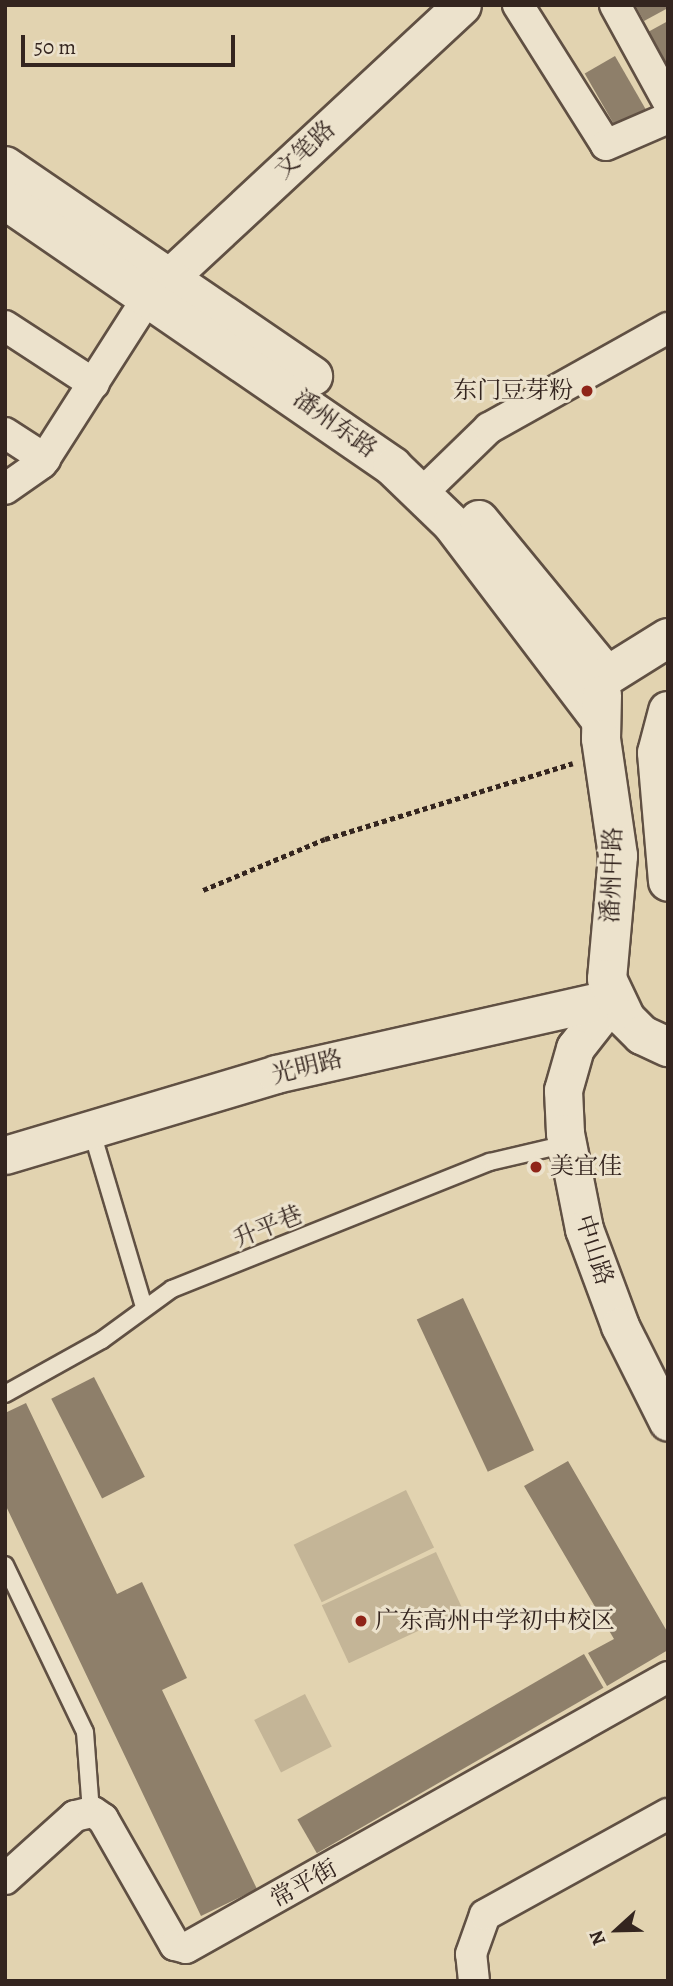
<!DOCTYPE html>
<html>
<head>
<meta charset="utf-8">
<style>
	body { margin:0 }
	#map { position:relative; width:673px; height:1986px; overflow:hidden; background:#e2d3b0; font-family:Alegreya,"Noto Serif SC",serif }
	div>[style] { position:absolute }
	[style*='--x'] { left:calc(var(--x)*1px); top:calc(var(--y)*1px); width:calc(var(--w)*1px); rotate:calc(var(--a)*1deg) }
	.green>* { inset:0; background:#c4b597; transform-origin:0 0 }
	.building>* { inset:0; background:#8e7f6a; transform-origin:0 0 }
	.path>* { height:4.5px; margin-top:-2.25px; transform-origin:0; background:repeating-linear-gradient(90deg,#34251f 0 5px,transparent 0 8.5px) }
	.roads { filter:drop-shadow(2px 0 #605043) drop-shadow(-2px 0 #605043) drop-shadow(0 2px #605043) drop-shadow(0 -2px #605043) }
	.service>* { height:16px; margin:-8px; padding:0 8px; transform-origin:8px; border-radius:8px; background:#ece2cc }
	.minor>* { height:30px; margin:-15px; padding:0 15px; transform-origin:15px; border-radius:15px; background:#ece2cc }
	.tertiary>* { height:37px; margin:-18.5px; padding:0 18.5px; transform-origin:18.5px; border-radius:18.5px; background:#ece2cc }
	.secondary>* { height:38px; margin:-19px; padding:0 19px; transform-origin:19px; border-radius:19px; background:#ece2cc }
	.dots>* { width:19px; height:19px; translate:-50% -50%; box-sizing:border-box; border:4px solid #ece2cc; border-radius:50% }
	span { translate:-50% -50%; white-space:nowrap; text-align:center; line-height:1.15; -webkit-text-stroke:6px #ece2cc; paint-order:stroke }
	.street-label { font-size:24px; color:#34251f }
	.poi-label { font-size:24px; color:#34251f }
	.right { translate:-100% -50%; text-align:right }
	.left { translate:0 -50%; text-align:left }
	.frame { position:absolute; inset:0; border:7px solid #34251f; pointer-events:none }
	.north { position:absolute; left:582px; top:1895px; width:70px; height:70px; -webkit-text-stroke:5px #ece2cc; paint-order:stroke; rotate:248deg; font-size:19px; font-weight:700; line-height:28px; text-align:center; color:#34251f }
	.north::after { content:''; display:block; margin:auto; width:24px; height:32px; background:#34251f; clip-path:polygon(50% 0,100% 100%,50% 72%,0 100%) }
	.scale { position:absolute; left:21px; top:35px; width:214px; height:32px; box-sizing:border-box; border:4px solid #34251f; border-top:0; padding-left:9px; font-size:21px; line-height:24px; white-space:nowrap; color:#34251f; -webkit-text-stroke:5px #ece2cc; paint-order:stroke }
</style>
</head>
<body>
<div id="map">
	<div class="green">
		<div style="left:406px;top:1490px;width:64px;height:125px;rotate:64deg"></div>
		<div style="left:436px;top:1552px;width:64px;height:126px;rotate:65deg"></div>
		<div style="left:305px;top:1694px;width:59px;height:57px;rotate:63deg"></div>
	</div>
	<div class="building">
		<div style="clip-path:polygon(635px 5px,668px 5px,668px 8px,644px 21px)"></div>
		<div style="clip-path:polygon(668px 21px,668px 69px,648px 32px)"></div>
		<div style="left:615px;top:56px;width:68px;height:35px;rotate:60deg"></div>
		<div style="left:463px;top:1298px;width:168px;height:51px;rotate:65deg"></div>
		<div style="left:94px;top:1377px;width:112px;height:48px;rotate:63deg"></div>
		<div style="clip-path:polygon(26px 1403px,117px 1594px,142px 1582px,187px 1678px,162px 1690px,257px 1889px,201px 1916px,5px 1504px,5px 1413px)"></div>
		<div style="clip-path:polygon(568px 1461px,668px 1633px,668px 1650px,607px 1686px,588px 1653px,614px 1639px,524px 1486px)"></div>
		<div style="left:584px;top:1654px;width:39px;height:331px;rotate:60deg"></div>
	</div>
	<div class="path">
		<div style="--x:203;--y:890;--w:132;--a:-22.7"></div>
		<div style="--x:325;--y:839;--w:259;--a:-17"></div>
	</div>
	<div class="roads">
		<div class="service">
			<div style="--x:91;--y:1129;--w:186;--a:73.4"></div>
			<div style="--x:5;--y:1394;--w:111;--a:-29.1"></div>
			<div style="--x:102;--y:1340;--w:87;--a:-36.1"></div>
			<div style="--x:172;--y:1289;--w:342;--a:-21.8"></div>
			<div style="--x:490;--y:1162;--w:79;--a:-13.2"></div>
			<div style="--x:5;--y:1565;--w:185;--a:64.4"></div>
			<div style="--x:85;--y:1732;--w:80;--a:85.7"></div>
		</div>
		<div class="minor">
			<div style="--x:518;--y:5;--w:165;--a:57.8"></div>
			<div style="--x:606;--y:145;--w:68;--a:-23.5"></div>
			<div style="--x:615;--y:5;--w:111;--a:61.3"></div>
			<div style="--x:5;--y:326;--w:106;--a:33.1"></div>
			<div style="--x:5;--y:433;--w:48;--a:33"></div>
			<div style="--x:5;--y:489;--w:45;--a:-35.1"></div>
			<div style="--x:42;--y:463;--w:198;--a:-57.4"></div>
			<div style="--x:423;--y:492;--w:92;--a:-44.1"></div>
			<div style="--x:489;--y:428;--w:205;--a:-29.2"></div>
			<div style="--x:5;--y:1879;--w:94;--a:-42"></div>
			<div style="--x:75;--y:1816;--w:18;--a:-13"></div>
			<div style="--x:93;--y:1812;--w:12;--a:35"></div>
			<div style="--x:103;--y:1819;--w:145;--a:60.3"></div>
			<div style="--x:175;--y:1945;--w:11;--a:15"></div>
			<div style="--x:186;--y:1948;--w:553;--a:-29.35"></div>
			<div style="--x:474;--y:1981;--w:27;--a:-96"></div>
			<div style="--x:471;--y:1954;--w:41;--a:-70.3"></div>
			<div style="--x:485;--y:1915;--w:209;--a:-28.9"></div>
		</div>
		<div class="tertiary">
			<div style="--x:149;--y:296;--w:427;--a:-42.9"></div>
			<div style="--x:614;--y:998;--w:63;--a:128"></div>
			<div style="--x:575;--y:1048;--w:44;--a:105.9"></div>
			<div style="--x:563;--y:1090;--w:43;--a:87.3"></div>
			<div style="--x:565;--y:1133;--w:98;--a:78.8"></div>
			<div style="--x:584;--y:1229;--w:103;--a:69.6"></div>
			<div style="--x:620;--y:1326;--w:107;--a:63.4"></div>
			<div style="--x:5;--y:1155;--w:283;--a:-16.6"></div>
			<div style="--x:276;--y:1074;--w:346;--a:-12.7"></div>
		</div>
		<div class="secondary">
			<div style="--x:5;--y:166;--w:373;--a:34.3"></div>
			<div style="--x:5;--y:200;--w:471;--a:34.5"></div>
			<div style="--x:393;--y:467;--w:82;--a:44"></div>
			<div style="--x:452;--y:524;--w:245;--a:52.8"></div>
			<div style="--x:479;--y:520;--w:202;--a:50.6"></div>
			<div style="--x:607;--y:676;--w:72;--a:-31.9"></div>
			<div style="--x:602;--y:695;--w:44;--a:91.3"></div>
			<div style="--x:601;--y:739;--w:118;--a:81.7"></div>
			<div style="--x:618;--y:856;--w:123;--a:95.1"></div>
			<div style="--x:607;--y:979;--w:44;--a:64.6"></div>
			<div style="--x:626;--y:1019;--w:23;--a:45"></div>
			<div style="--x:642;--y:1035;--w:29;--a:25"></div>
			<div style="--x:668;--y:711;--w:43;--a:104.7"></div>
			<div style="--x:657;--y:753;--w:129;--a:85.1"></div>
		</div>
	</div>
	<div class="dots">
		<div style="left:587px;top:391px;background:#8f2418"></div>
		<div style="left:536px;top:1167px;background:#8f2418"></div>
		<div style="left:361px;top:1621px;background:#8f2418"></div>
	</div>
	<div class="street-label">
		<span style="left:305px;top:150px;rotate:-43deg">文笔路</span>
		<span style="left:335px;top:424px;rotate:36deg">潘州东路</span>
		<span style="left:612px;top:875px;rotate:-88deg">潘州中路</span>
		<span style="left:307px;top:1067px;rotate:-14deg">光明路</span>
		<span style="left:268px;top:1227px;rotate:-22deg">升平巷</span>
		<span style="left:594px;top:1250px;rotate:72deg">中山路</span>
		<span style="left:304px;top:1884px;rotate:-29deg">常平街</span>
	</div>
	<div class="poi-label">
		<span class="right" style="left:573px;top:391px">东门豆芽粉</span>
		<span class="left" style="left:550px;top:1167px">美宜佳</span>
		<span class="left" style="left:375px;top:1621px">广东高州中学初中校区</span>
	</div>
	<div class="frame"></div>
	<div class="north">N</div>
	<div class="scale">50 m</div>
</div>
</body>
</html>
